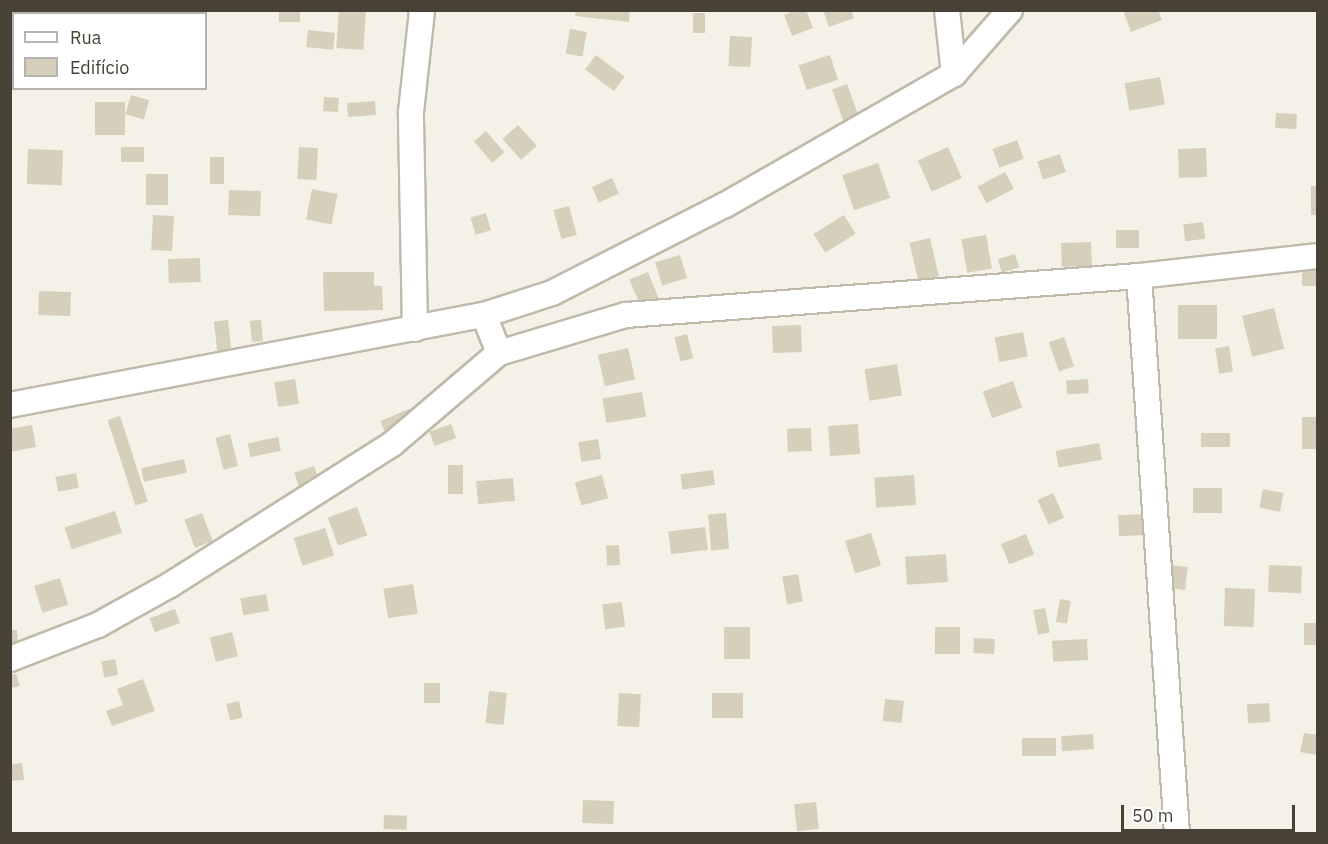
<!DOCTYPE html>
<html>
<head>
<meta charset="utf-8">
<style>
	body { margin:0 }
	#map { position:relative; width:1328px; height:844px; overflow:hidden; background:#f4f1e7; font-family:"IBM Plex Sans",sans-serif }
	div>[style] { position:absolute }
	[style*='--x'] { left:calc(var(--x)*1px); top:calc(var(--y)*1px); width:calc(var(--w)*1px); rotate:calc(var(--a)*1deg) }
	.building>* { inset:0; background:#d6cfbc; transform-origin:0 0 }
	.roads { filter:drop-shadow(2px 0 #bfbaa9) drop-shadow(-2px 0 #bfbaa9) drop-shadow(0 2px #bfbaa9) drop-shadow(0 -2px #bfbaa9) }
	.minor>* { height:24px; margin:-12px; padding:0 12px; transform-origin:12px; border-radius:12px; background:#fff }
	span { translate:-50% -50%; white-space:nowrap; text-align:center; line-height:1.15; -webkit-text-stroke:4.5px #fff; paint-order:stroke }
	.frame { position:absolute; inset:0; border:12px solid #474235; pointer-events:none }
	.legend { position:absolute; left:12px; top:12px; width:195px; height:78px; box-sizing:border-box; background:#fff; border:2px solid #b5b3ae; margin:0; padding:8px 10px; list-style:none; font-size:18px; color:#474235 }
	.legend li { display:flex; align-items:center; gap:12px; height:30px }
	.legend b { width:30px; border:2px solid #b5b3ae }
	.scale { position:absolute; left:1121px; top:805px; width:174px; height:27px; box-sizing:border-box; border:3px solid #474235; border-top:0; padding-left:8px; font-size:18px; line-height:21px; white-space:nowrap; color:#474235; -webkit-text-stroke:4px #fff; paint-order:stroke }
</style>
</head>
<body>
<div id="map">
	<div class="building">
		<div style="left:279px;top:10px;width:21px;height:12px"></div>
		<div style="left:339px;top:10px;width:27px;height:38px;rotate:4deg"></div>
		<div style="clip-path:polygon(576px 10px,630px 10px,629px 22px,575px 16px)"></div>
		<div style="clip-path:polygon(796px 10px,806px 10px,813px 28px,792px 36px,784px 15px)"></div>
		<div style="clip-path:polygon(823px 10px,851px 10px,854px 18px,829px 27px)"></div>
		<div style="clip-path:polygon(1123px 10px,1158px 10px,1162px 20px,1131px 32px)"></div>
		<div style="left:693px;top:13px;width:12px;height:20px"></div>
		<div style="left:570px;top:29px;width:17px;height:25px;rotate:10deg"></div>
		<div style="left:308px;top:30px;width:27px;height:17px;rotate:6deg"></div>
		<div style="left:730px;top:36px;width:22px;height:30px;rotate:3deg"></div>
		<div style="left:596px;top:55px;width:36px;height:18px;rotate:37deg"></div>
		<div style="left:830px;top:55px;width:26px;height:33px;rotate:72deg"></div>
		<div style="left:1160px;top:77px;width:28px;height:36px;rotate:80deg"></div>
		<div style="left:847px;top:84px;width:37px;height:16px;rotate:70deg"></div>
		<div style="left:131px;top:95px;width:19px;height:20px;rotate:16deg"></div>
		<div style="left:324px;top:97px;width:15px;height:14px;rotate:4deg"></div>
		<div style="left:375px;top:101px;width:14px;height:28px;rotate:86deg"></div>
		<div style="left:95px;top:102px;width:30px;height:33px"></div>
		<div style="left:1276px;top:113px;width:21px;height:15px;rotate:3deg"></div>
		<div style="left:518px;top:125px;width:28px;height:21px;rotate:48deg"></div>
		<div style="left:486px;top:131px;width:28px;height:16px;rotate:49deg"></div>
		<div style="left:1017px;top:140px;width:20px;height:26px;rotate:70deg"></div>
		<div style="left:144px;top:147px;width:15px;height:23px;rotate:90deg"></div>
		<div style="left:299px;top:147px;width:19px;height:32px;rotate:3deg"></div>
		<div style="left:948px;top:147px;width:34px;height:33px;rotate:66deg"></div>
		<div style="left:1206px;top:148px;width:29px;height:28px;rotate:88deg"></div>
		<div style="left:28px;top:149px;width:35px;height:35px;rotate:2deg"></div>
		<div style="left:1060px;top:154px;width:19px;height:24px;rotate:72deg"></div>
		<div style="left:210px;top:157px;width:14px;height:27px"></div>
		<div style="left:878px;top:163px;width:37px;height:38px;rotate:71deg"></div>
		<div style="left:1005px;top:172px;width:19px;height:31px;rotate:62deg"></div>
		<div style="left:146px;top:174px;width:22px;height:31px"></div>
		<div style="left:612px;top:178px;width:17px;height:22px;rotate:66deg"></div>
		<div style="left:1311px;top:186px;width:7px;height:29px"></div>
		<div style="left:312px;top:189px;width:26px;height:31px;rotate:11deg"></div>
		<div style="left:229px;top:190px;width:32px;height:25px;rotate:2deg"></div>
		<div style="left:569px;top:206px;width:30px;height:16px;rotate:75deg"></div>
		<div style="left:486px;top:213px;width:18px;height:16px;rotate:74deg"></div>
		<div style="left:153px;top:215px;width:21px;height:35px;rotate:3deg"></div>
		<div style="left:844px;top:215px;width:22px;height:36px;rotate:58deg"></div>
		<div style="left:1203px;top:222px;width:17px;height:20px;rotate:83deg"></div>
		<div style="left:1139px;top:230px;width:18px;height:23px;rotate:90deg"></div>
		<div style="left:986px;top:235px;width:34px;height:25px;rotate:80deg"></div>
		<div style="left:930px;top:238px;width:39px;height:21px;rotate:77deg"></div>
		<div style="left:1091px;top:242px;width:24px;height:30px;rotate:88deg"></div>
		<div style="left:1015px;top:254px;width:14px;height:18px;rotate:73deg"></div>
		<div style="left:680px;top:255px;width:24px;height:26px;rotate:73deg"></div>
		<div style="left:200px;top:258px;width:24px;height:32px;rotate:88deg"></div>
		<div style="left:1318px;top:267px;width:19px;height:16px;rotate:90deg"></div>
		<div style="clip-path:polygon(323px 272px,374px 272px,374px 286px,382px 286px,383px 310px,324px 311px)"></div>
		<div style="left:648px;top:272px;width:31px;height:20px;rotate:68deg"></div>
		<div style="left:39px;top:291px;width:32px;height:24px;rotate:2deg"></div>
		<div style="left:1178px;top:305px;width:39px;height:34px"></div>
		<div style="left:1274px;top:308px;width:42px;height:33px;rotate:76deg"></div>
		<div style="left:228px;top:320px;width:31px;height:14px;rotate:84deg"></div>
		<div style="left:261px;top:320px;width:21px;height:11px;rotate:85deg"></div>
		<div style="left:801px;top:325px;width:27px;height:29px;rotate:88deg"></div>
		<div style="left:1023px;top:332px;width:25px;height:29px;rotate:79deg"></div>
		<div style="left:687px;top:334px;width:25px;height:13px;rotate:76deg"></div>
		<div style="left:1064px;top:337px;width:31px;height:16px;rotate:71deg"></div>
		<div style="left:1229px;top:346px;width:26px;height:14px;rotate:81deg"></div>
		<div style="left:628px;top:348px;width:32px;height:31px;rotate:77deg"></div>
		<div style="left:897px;top:364px;width:32px;height:33px;rotate:81deg"></div>
		<div style="left:295px;top:379px;width:25px;height:21px;rotate:81deg"></div>
		<div style="left:1088px;top:379px;width:14px;height:22px;rotate:86deg"></div>
		<div style="left:1013px;top:381px;width:28px;height:32px;rotate:71deg"></div>
		<div style="left:642px;top:392px;width:25px;height:40px;rotate:81deg"></div>
		<div style="left:409px;top:409px;width:21px;height:31px;rotate:67deg"></div>
		<div style="left:120px;top:416px;width:90px;height:13px;rotate:72deg"></div>
		<div style="left:1318px;top:417px;width:32px;height:16px;rotate:90deg"></div>
		<div style="left:451px;top:424px;width:15px;height:23px;rotate:70deg"></div>
		<div style="left:858px;top:424px;width:30px;height:30px;rotate:86deg"></div>
		<div style="clip-path:polygon(32px 425px,36px 447px,10px 452px,10px 429px)"></div>
		<div style="left:811px;top:428px;width:23px;height:24px;rotate:88deg"></div>
		<div style="left:1230px;top:433px;width:14px;height:29px;rotate:90deg"></div>
		<div style="left:230px;top:434px;width:33px;height:15px;rotate:76deg"></div>
		<div style="left:278px;top:437px;width:14px;height:31px;rotate:78deg"></div>
		<div style="left:598px;top:439px;width:20px;height:20px;rotate:81deg"></div>
		<div style="left:1099px;top:443px;width:17px;height:44px;rotate:80deg"></div>
		<div style="left:184px;top:459px;width:14px;height:44px;rotate:78deg"></div>
		<div style="left:448px;top:465px;width:15px;height:29px"></div>
		<div style="left:314px;top:466px;width:24px;height:21px;rotate:71deg"></div>
		<div style="left:713px;top:470px;width:15px;height:33px;rotate:82deg"></div>
		<div style="left:76px;top:473px;width:15px;height:21px;rotate:79deg"></div>
		<div style="left:602px;top:475px;width:24px;height:28px;rotate:75deg"></div>
		<div style="left:914px;top:475px;width:30px;height:40px;rotate:86deg"></div>
		<div style="left:513px;top:478px;width:23px;height:37px;rotate:85deg"></div>
		<div style="left:1222px;top:488px;width:25px;height:29px;rotate:90deg"></div>
		<div style="left:1263px;top:489px;width:21px;height:19px;rotate:11deg"></div>
		<div style="left:1053px;top:493px;width:27px;height:17px;rotate:66deg"></div>
		<div style="left:357px;top:507px;width:30px;height:31px;rotate:70deg"></div>
		<div style="left:115px;top:511px;width:23px;height:53px;rotate:72deg"></div>
		<div style="left:202px;top:513px;width:30px;height:19px;rotate:69deg"></div>
		<div style="left:726px;top:513px;width:36px;height:18px;rotate:85deg"></div>
		<div style="left:1144px;top:514px;width:21px;height:26px;rotate:87deg"></div>
		<div style="left:705px;top:527px;width:23px;height:37px;rotate:83deg"></div>
		<div style="left:325px;top:528px;width:29px;height:33px;rotate:72deg"></div>
		<div style="left:871px;top:533px;width:34px;height:27px;rotate:73deg"></div>
		<div style="left:1026px;top:534px;width:22px;height:27px;rotate:68deg"></div>
		<div style="left:619px;top:545px;width:20px;height:13px;rotate:87deg"></div>
		<div style="left:946px;top:554px;width:28px;height:41px;rotate:86deg"></div>
		<div style="left:1171px;top:565px;width:17px;height:23px;rotate:7deg"></div>
		<div style="left:1269px;top:565px;width:33px;height:27px;rotate:2deg"></div>
		<div style="left:798px;top:574px;width:28px;height:16px;rotate:80deg"></div>
		<div style="left:60px;top:578px;width:28px;height:27px;rotate:73deg"></div>
		<div style="left:413px;top:584px;width:30px;height:30px;rotate:81deg"></div>
		<div style="left:1225px;top:588px;width:30px;height:38px;rotate:2deg"></div>
		<div style="left:266px;top:594px;width:17px;height:26px;rotate:80deg"></div>
		<div style="left:1060px;top:599px;width:11px;height:23px;rotate:10deg"></div>
		<div style="left:622px;top:602px;width:25px;height:20px;rotate:83deg"></div>
		<div style="left:1045px;top:608px;width:25px;height:12px;rotate:79deg"></div>
		<div style="left:175px;top:609px;width:15px;height:27px;rotate:70deg"></div>
		<div style="left:1318px;top:623px;width:22px;height:14px;rotate:90deg"></div>
		<div style="left:750px;top:627px;width:32px;height:26px;rotate:90deg"></div>
		<div style="left:935px;top:627px;width:25px;height:27px"></div>
		<div style="clip-path:polygon(10px 630px,17px 630px,19px 659px,10px 660px)"></div>
		<div style="left:232px;top:632px;width:25px;height:23px;rotate:76deg"></div>
		<div style="left:974px;top:638px;width:21px;height:15px;rotate:3deg"></div>
		<div style="left:1087px;top:639px;width:21px;height:35px;rotate:87deg"></div>
		<div style="left:115px;top:659px;width:16px;height:14px;rotate:79deg"></div>
		<div style="clip-path:polygon(16px 674px,20px 686px,10px 688px,10px 675px)"></div>
		<div style="clip-path:polygon(143px 679px,155px 711px,112px 726px,106px 711px,123px 705px,117px 689px)"></div>
		<div style="left:424px;top:683px;width:16px;height:20px"></div>
		<div style="left:489px;top:691px;width:18px;height:32px;rotate:6deg"></div>
		<div style="left:619px;top:693px;width:22px;height:33px;rotate:3deg"></div>
		<div style="left:743px;top:693px;width:25px;height:31px;rotate:90deg"></div>
		<div style="left:885px;top:699px;width:19px;height:22px;rotate:6deg"></div>
		<div style="left:239px;top:701px;width:17px;height:13px;rotate:77deg"></div>
		<div style="left:1269px;top:703px;width:19px;height:22px;rotate:87deg"></div>
		<div style="clip-path:polygon(1304px 733px,1318px 735px,1317px 755px,1300px 752px)"></div>
		<div style="left:1093px;top:734px;width:15px;height:32px;rotate:86deg"></div>
		<div style="left:1022px;top:738px;width:34px;height:18px"></div>
		<div style="clip-path:polygon(22px 763px,24px 780px,10px 781px,10px 765px)"></div>
		<div style="left:583px;top:800px;width:31px;height:23px;rotate:2deg"></div>
		<div style="left:816px;top:802px;width:27px;height:22px;rotate:84deg"></div>
		<div style="left:384px;top:815px;width:23px;height:14px;rotate:2deg"></div>
	</div>
	<div class="roads">
		<div class="minor">
			<div style="--x:947;--y:10;--w:64;--a:83.8"></div>
			<div style="--x:1139;--y:276;--w:559;--a:86.1"></div>
			<div style="--x:484;--y:315;--w:41;--a:68.5"></div>
			<div style="--x:499;--y:353;--w:133;--a:-16.7"></div>
			<div style="--x:626;--y:315;--w:514;--a:-4.35"></div>
			<div style="--x:1139;--y:276;--w:180;--a:-6.4"></div>
			<div style="--x:415;--y:329;--w:217;--a:-91.1"></div>
			<div style="--x:411;--y:112;--w:103;--a:-83.8"></div>
			<div style="--x:10;--y:405;--w:482;--a:-10.8"></div>
			<div style="--x:484;--y:315;--w:71;--a:-17.9"></div>
			<div style="--x:552;--y:293;--w:194;--a:-27"></div>
			<div style="--x:725;--y:205;--w:264;--a:-29.8"></div>
			<div style="--x:954;--y:74;--w:85;--a:-48.8"></div>
			<div style="--x:10;--y:659;--w:94;--a:-21.1"></div>
			<div style="--x:98;--y:625;--w:82;--a:-29.1"></div>
			<div style="--x:170;--y:585;--w:263;--a:-32.4"></div>
			<div style="--x:392;--y:444;--w:140;--a:-40.4"></div>
		</div>
	</div>
	<div class="frame"></div>
	<ul class="legend">
	<li><b style="height:8px;background:#fff"></b>Rua</li>
	<li><b style="height:16px;background:#d6cfbc"></b>Edifício</li>
	</ul>
	<div class="scale">50 m</div>
</div>
</body>
</html>
